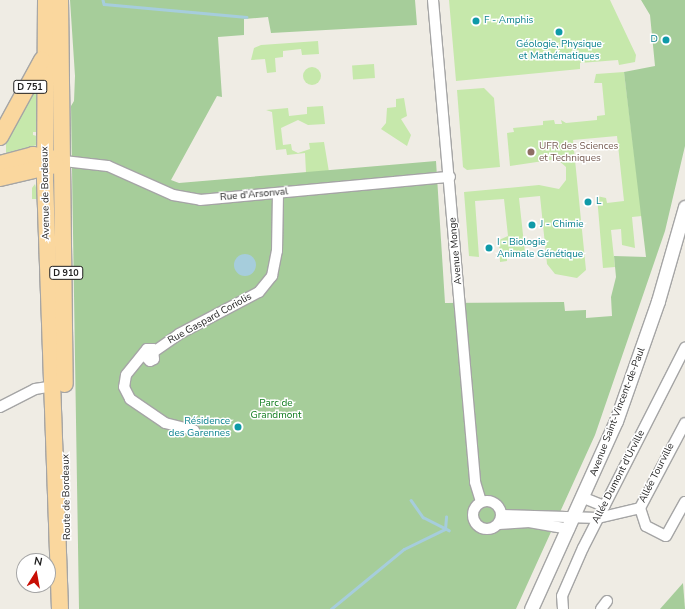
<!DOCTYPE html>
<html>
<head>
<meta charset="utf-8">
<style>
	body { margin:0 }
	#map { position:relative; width:685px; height:609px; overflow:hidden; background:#efece4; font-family:"Nunito Sans",sans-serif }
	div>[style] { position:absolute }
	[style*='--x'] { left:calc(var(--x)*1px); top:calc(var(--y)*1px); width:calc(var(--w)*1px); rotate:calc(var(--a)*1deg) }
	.grass>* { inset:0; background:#c6e8ab; transform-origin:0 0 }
	.round { border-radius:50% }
	.forest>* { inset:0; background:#a6cd9a }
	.water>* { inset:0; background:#a6cddc }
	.stream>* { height:2.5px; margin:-1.25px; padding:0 1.25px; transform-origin:1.25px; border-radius:1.25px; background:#a6cddc }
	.roads { filter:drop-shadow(1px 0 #a5a5a5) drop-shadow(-1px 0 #a5a5a5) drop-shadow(0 1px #a5a5a5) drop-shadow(0 -1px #a5a5a5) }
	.minor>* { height:10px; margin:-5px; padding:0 5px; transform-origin:5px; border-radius:5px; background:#fff }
	.minor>.ring { margin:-5px; padding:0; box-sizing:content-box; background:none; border:10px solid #fff; border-radius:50% }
	.tertiary>* { height:13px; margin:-6.5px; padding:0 6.5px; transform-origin:6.5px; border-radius:6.5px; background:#fff }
	.primary>* { height:16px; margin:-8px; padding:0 8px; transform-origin:8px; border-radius:8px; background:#fad79e }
	.dots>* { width:11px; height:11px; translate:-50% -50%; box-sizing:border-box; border:2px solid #fff; border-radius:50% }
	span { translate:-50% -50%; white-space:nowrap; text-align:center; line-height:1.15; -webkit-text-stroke:3px #fff; paint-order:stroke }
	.shield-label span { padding:1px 3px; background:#fff; border:1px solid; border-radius:3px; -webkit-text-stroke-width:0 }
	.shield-label { font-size:9px; color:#1e1e1e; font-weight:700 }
	.culture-label { font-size:10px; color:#0d838f }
	.left { translate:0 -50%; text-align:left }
	.right { translate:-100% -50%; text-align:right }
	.education-label { font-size:10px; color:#785e54 }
	.street-label { font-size:10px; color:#1e1e1e }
	.park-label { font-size:10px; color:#0e7b1c }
	.north { position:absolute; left:16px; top:553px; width:40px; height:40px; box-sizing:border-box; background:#fff; border:1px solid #a5a5a5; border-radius:50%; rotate:11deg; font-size:11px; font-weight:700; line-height:16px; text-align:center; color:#1e1e1e }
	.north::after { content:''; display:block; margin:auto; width:14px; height:18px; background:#c80e04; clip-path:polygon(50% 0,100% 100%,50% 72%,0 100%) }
</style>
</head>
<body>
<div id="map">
	<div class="grass">
		<div style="clip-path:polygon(449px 0,610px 0,636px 55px,635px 62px,619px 65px,618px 60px,580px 63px,580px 69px,456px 81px)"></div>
		<div style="clip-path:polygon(318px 41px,319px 54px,302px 55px,301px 49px,283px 51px,283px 57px,275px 58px,276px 72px,267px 73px,265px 59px,251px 60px,254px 48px,261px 45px)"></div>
		<div style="left:374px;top:64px;width:14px;height:22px;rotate:86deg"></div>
		<div class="round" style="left:303px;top:67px;width:18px;height:18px"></div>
		<div style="clip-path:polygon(624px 72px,642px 216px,632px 217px,635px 248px,622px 245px,621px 229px,611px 230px,615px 267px,603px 268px,597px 196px,606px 198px,607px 203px,624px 201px,617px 136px,573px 140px,586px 270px,577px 278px,555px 274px,547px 264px,540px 196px,519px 198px,525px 253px,507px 254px,507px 261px,500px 262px,499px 240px,508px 236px,504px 199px,475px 201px,479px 257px,469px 256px,464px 192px,539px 185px,559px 189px,566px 180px,566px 167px,557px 159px,510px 166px,507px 133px,514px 132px,513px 128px,543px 125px,543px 121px,554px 120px,555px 124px,562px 124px,561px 120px,566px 123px,597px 120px,597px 116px,605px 115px,602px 83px,594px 83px,596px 74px)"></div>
		<div style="clip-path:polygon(484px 88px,494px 98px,500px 167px,467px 170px,463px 167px,457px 90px)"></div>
		<div style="clip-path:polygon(33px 91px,37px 95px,37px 132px,33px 132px,33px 135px,37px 136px,37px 145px,6px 153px,6px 141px)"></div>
		<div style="clip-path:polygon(404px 98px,407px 116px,401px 119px,411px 135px,407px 146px,381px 129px,386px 123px,387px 108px,396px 107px,396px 99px)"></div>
		<div style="clip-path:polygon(323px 106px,325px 124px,308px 125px,298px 120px,281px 128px,283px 145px,291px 144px,292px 150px,298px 153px,310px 149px,309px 143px,324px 142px,329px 172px,306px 173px,305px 153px,287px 155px,286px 149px,276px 150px,272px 112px,266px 110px,288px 108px,289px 116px,307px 114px,307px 107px)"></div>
		<div style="clip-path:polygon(35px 184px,39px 199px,32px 199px,32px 188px)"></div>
	</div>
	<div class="forest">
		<div style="clip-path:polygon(70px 0,415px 0,417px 25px,271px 33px,268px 17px,244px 19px,244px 35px,218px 37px,222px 97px,217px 96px,171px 180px,179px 183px,436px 161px,445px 303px,564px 302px,565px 311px,586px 310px,586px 318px,612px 316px,611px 297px,616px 277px,614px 256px,646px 257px,624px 72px,655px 66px,650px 15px,641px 0,685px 0,685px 146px,665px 231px,595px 435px,516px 609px,79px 609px,71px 106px,74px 101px,75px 76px)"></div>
		<div style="clip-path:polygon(683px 583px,685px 609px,660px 609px)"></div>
	</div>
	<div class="water">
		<div class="round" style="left:234px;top:254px;width:22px;height:22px"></div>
	</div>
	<div class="stream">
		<div style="--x:103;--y:0;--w:4;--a:76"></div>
		<div style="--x:104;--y:4;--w:143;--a:5.2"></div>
		<div style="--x:411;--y:500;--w:21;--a:55"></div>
		<div style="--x:423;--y:517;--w:29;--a:27"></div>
		<div style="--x:331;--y:609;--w:94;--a:-39.4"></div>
		<div style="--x:404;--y:549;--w:46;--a:-26"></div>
		<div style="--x:445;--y:529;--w:12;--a:-85"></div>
	</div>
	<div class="roads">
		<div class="minor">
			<div style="--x:433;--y:0;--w:484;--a:85"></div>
			<div style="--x:475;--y:482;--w:21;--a:73"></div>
			<div style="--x:64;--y:161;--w:44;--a:6.5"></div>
			<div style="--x:108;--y:166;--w:71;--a:24"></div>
			<div style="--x:173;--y:195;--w:27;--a:10"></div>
			<div style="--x:200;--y:200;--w:251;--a:-5.3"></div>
			<div style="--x:155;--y:351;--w:29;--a:-35"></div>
			<div style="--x:179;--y:334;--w:90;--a:-27.7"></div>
			<div style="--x:259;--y:292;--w:21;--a:-51"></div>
			<div style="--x:272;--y:276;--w:25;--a:-79"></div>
			<div style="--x:277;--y:251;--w:58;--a:-89"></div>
			<div style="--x:145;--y:356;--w:7;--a:45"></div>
			<div style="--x:150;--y:361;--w:4;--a:-27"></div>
			<div style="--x:154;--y:359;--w:10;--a:-96"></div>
			<div style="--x:153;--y:349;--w:6;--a:180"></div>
			<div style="--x:147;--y:349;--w:33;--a:129"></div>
			<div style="--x:126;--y:375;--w:12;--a:99"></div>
			<div style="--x:124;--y:387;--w:13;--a:63"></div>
			<div style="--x:130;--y:399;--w:42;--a:34.4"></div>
			<div style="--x:165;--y:423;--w:30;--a:14"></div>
			<div style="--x:0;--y:407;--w:39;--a:-27"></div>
			<div style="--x:35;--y:389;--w:20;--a:-9"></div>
			<div style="--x:584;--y:498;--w:22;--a:22"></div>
			<div class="ring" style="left:473px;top:501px;width:18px;height:18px"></div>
			<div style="--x:640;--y:508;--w:19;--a:72"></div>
			<div style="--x:646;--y:526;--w:22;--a:27"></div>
			<div style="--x:666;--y:536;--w:39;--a:-61"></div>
			<div style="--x:502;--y:515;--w:96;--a:1.8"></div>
			<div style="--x:598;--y:518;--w:43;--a:-13.4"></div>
			<div style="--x:640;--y:508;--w:96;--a:-62.1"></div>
			<div style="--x:499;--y:524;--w:30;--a:-4"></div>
			<div style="--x:529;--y:522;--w:41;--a:9.9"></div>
			<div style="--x:563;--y:609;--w:13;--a:-94"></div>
			<div style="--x:562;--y:596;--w:52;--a:-66.4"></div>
			<div style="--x:583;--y:548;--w:225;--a:-63"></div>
			<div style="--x:601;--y:609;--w:10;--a:-53"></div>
		</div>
		<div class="tertiary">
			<div style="--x:531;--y:609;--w:206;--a:-65.7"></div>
			<div style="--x:616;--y:421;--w:127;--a:-70.7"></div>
			<div style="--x:658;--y:301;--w:98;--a:-74"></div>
		</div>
		<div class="primary">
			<div style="--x:46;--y:0;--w:180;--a:90.3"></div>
			<div style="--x:45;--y:180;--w:429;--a:88"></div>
			<div style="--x:60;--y:0;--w:384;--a:89.3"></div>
			<div style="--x:0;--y:137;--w:88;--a:-61.4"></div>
			<div style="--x:0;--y:164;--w:34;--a:-15"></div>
			<div style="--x:33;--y:155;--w:22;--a:10"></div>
			<div style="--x:0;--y:178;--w:57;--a:-13.3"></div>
		</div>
	</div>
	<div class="dots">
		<div style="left:476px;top:21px;background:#0f9aa8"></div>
		<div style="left:559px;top:32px;background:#0f9aa8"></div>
		<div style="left:666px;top:40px;background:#0f9aa8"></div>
		<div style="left:531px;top:152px;background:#8d6e63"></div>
		<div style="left:588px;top:202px;background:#0f9aa8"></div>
		<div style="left:532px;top:225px;background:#0f9aa8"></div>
		<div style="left:489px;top:248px;background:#0f9aa8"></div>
		<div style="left:238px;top:427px;background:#0f9aa8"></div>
	</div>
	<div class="shield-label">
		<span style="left:30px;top:87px">D 751</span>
		<span style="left:66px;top:273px">D 910</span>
	</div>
	<div class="culture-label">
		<span class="left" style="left:484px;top:21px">F - Amphis</span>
		<span class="right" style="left:658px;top:40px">D</span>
		<span style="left:559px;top:50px">Géologie, Physique<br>et Mathématiques</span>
		<span class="left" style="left:596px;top:202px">L</span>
		<span class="left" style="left:540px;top:225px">J - Chimie</span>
		<span class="left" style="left:497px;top:248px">I - Biologie<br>Animale Génétique</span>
		<span class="right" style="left:230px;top:427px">Résidence<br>des Garennes</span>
	</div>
	<div class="education-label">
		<span class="left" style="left:539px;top:152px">UFR des Sciences<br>et Techniques</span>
	</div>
	<div class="street-label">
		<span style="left:46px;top:193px;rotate:-91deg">Avenue de Bordeaux</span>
		<span style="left:254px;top:195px;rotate:-5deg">Rue d'Arsonval</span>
		<span style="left:456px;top:251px;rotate:-95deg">Avenue Monge</span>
		<span style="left:210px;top:319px;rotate:-29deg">Rue Gaspard Coriolis</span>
		<span style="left:618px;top:412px;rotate:-69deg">Avenue Saint-Vincent-de-Paul</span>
		<span style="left:657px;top:473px;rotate:-63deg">Allée Tourville</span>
		<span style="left:619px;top:477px;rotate:-63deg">Allée Dumont d'Urville</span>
		<span style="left:67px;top:497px;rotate:-91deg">Route de Bordeaux</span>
	</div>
	<div class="park-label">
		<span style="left:276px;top:409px">Parc de<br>Grandmont</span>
	</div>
	<div class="north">N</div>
</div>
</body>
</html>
